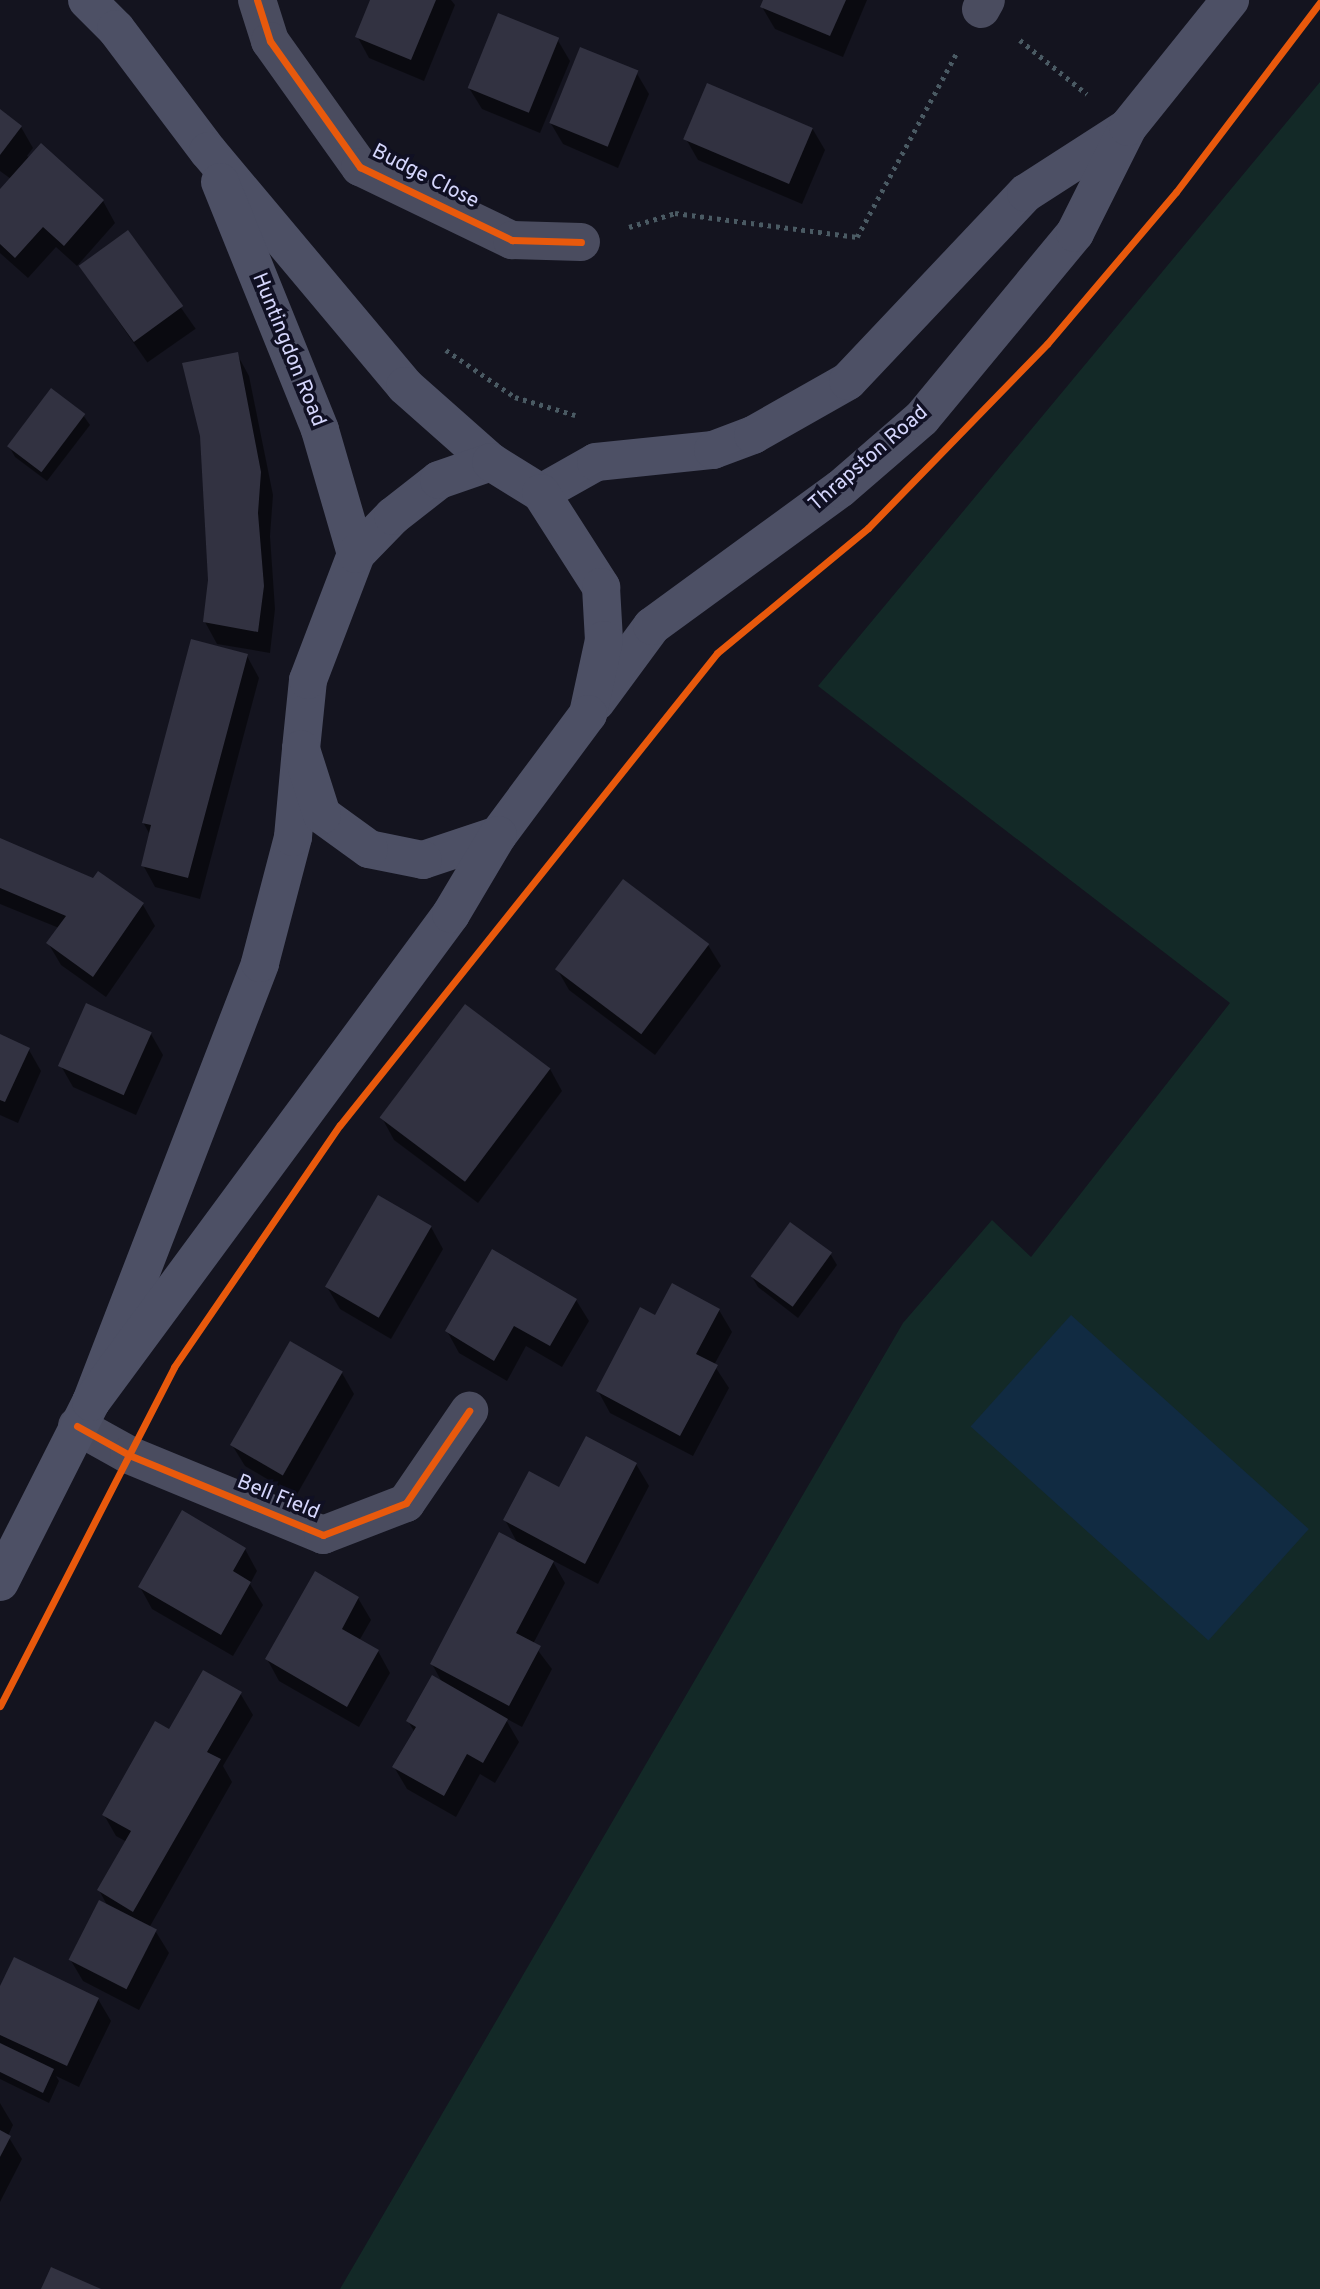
<!DOCTYPE html>
<html>
<head>
<meta charset="utf-8">
<style>
	body { margin:0 }
	#map { position:relative; width:1320px; height:2289px; overflow:hidden; background:#14141f; font-family:Overpass,sans-serif }
	div>[style] { position:absolute }
	[style*='--x'] { left:calc(var(--x)*1px); top:calc(var(--y)*1px); width:calc(var(--w)*1px); rotate:calc(var(--a)*1deg) }
	.green>* { inset:0; background:#132927 }
	.water>* { inset:0; background:#112b42; transform-origin:0 0 }
	.shadow>* { inset:0; background:#0007; transform-origin:0 0 }
	.building>* { inset:0; background:#323241; transform-origin:0 0 }
	.path>* { height:4.5px; margin-top:-2.25px; transform-origin:0; background:repeating-linear-gradient(90deg,#4a5a63 0 3.5px,transparent 0 8.5px) }
	.street>* { height:38px; margin:-19px; padding:0 19px; transform-origin:19px; border-radius:19px; background:#4a4c5f }
	.secondary>* { height:38px; margin:-19px; padding:0 19px; transform-origin:19px; border-radius:19px; background:#4d5065 }
	.cycleway>* { height:7px; margin:-3.5px; padding:0 3.5px; transform-origin:3.5px; border-radius:3.5px; background:#e8590c }
	span { translate:-50% -50%; white-space:nowrap; text-align:center; line-height:1.15; -webkit-text-stroke:7px #101023; paint-order:stroke }
	.street-label { font-size:21px; color:#d5d6fc }
</style>
</head>
<body>
<div id="map">
	<div class="green">
		<div style="clip-path:polygon(1320px 82px,1320px 2289px,340px 2289px,903px 1323px,992px 1220px,1031px 1257px,1230px 1003px,818px 686px)"></div>
	</div>
	<div class="water">
		<div style="left:1071px;top:1315px;width:320px;height:150px;rotate:42deg"></div>
	</div>
	<div class="shadow">
		<div style="clip-path:polygon(372px 0,451px 0,455px 5px,424px 81px,369px 58px,357px 36px)"></div>
		<div style="clip-path:polygon(765px 0,867px 0,843px 57px,775px 29px,762px 7px)"></div>
		<div style="clip-path:polygon(557px 39px,570px 61px,540px 133px,482px 109px,469px 88px)"></div>
		<div style="clip-path:polygon(636px 72px,649px 94px,618px 168px,563px 144px,550px 122px)"></div>
		<div style="clip-path:polygon(0 111px,21px 127px,33px 148px,27px 156px,103px 201px,115px 223px,77px 266px,56px 247px,28px 278px,0 253px,0 191px,11px 179px,0 171px)"></div>
		<div style="clip-path:polygon(812px 128px,825px 150px,802px 204px,698px 160px,686px 139px)"></div>
		<div style="left:128px;top:232px;width:118px;height:59px;rotate:55deg"></div>
		<div style="clip-path:polygon(237px 354px,249px 376px,273px 495px,270px 536px,275px 609px,270px 653px,217px 644px,205px 622px)"></div>
		<div style="clip-path:polygon(83px 415px,90px 425px,47px 481px,15px 457px,9px 446px)"></div>
		<div style="clip-path:polygon(247px 656px,259px 678px,200px 899px,155px 887px,143px 865px,150px 835px,143px 822px)"></div>
		<div style="clip-path:polygon(0 840px,143px 905px,155px 926px,106px 997px,61px 965px,48px 943px,59px 928px,0 904px)"></div>
		<div style="clip-path:polygon(708px 945px,721px 966px,655px 1055px,569px 990px,557px 969px)"></div>
		<div style="clip-path:polygon(151px 1034px,163px 1055px,136px 1115px,73px 1087px,61px 1066px)"></div>
		<div style="clip-path:polygon(0 1036px,29px 1050px,41px 1071px,18px 1123px,0 1115px)"></div>
		<div style="clip-path:polygon(550px 1069px,562px 1091px,478px 1203px,394px 1140px,382px 1118px)"></div>
		<div style="clip-path:polygon(791px 1224px,831px 1255px,837px 1265px,798px 1318px,758px 1287px,752px 1277px)"></div>
		<div style="clip-path:polygon(431px 1227px,443px 1249px,391px 1339px,340px 1309px,327px 1287px)"></div>
		<div style="clip-path:polygon(576px 1300px,589px 1321px,562px 1367px,526px 1346px,507px 1381px,459px 1353px,447px 1331px)"></div>
		<div style="clip-path:polygon(719px 1310px,732px 1332px,714px 1365px,729px 1388px,693px 1456px,610px 1413px,598px 1391px,656px 1317px)"></div>
		<div style="clip-path:polygon(342px 1373px,354px 1394px,296px 1496px,245px 1466px,232px 1445px)"></div>
		<div style="clip-path:polygon(636px 1464px,649px 1486px,598px 1584px,552px 1560px,565px 1583px,533px 1644px,552px 1669px,522px 1727px,505px 1718px,519px 1742px,495px 1783px,480px 1774px,456px 1817px,407px 1789px,394px 1767px,415px 1733px,408px 1721px,443px 1684px,432px 1664px,518px 1544px,505px 1520px,560px 1490px)"></div>
		<div style="clip-path:polygon(245px 1549px,257px 1571px,250px 1584px,263px 1605px,233px 1656px,152px 1609px,140px 1587px)"></div>
		<div style="clip-path:polygon(358px 1598px,371px 1620px,359px 1641px,378px 1651px,390px 1673px,359px 1727px,279px 1681px,267px 1659px)"></div>
		<div style="clip-path:polygon(240px 1693px,253px 1715px,223px 1766px,232px 1782px,149px 1928px,156px 1932px,169px 1953px,139px 2010px,83px 1981px,70px 1959px,108px 1907px,99px 1890px,127px 1842px,116px 1836px,104px 1815px,170px 1732px)"></div>
		<div style="clip-path:polygon(0 1990px,98px 1999px,111px 2021px,79px 2087px,56px 2076px,59px 2081px,49px 2103px,0 2079px)"></div>
		<div style="clip-path:polygon(0 2103px,13px 2125px,8px 2136px,22px 2159px,0 2202px)"></div>
	</div>
	<div class="building">
		<div style="clip-path:polygon(370px 0,436px 0,411px 60px,355px 37px)"></div>
		<div style="clip-path:polygon(763px 0,846px 0,830px 36px,760px 7px)"></div>
		<div style="left:498px;top:13px;width:66px;height:81px;rotate:22deg"></div>
		<div style="left:580px;top:47px;width:63px;height:82px;rotate:22deg"></div>
		<div style="left:707px;top:83px;width:115px;height:61px;rotate:23deg"></div>
		<div style="clip-path:polygon(0 109px,22px 126px,0 155px)"></div>
		<div style="clip-path:polygon(41px 143px,104px 200px,64px 246px,43px 227px,15px 258px,0 244px,0 189px)"></div>
		<div style="left:128px;top:230px;width:94px;height:61px;rotate:54deg"></div>
		<div style="clip-path:polygon(238px 352px,261px 472px,258px 513px,264px 586px,258px 632px,203px 622px,208px 580px,200px 436px,182px 363px)"></div>
		<div style="left:51px;top:388px;width:43px;height:73px;rotate:37deg"></div>
		<div style="clip-path:polygon(191px 639px,248px 654px,188px 878px,141px 866px,151px 825px,142px 823px)"></div>
		<div style="clip-path:polygon(0 838px,93px 878px,98px 871px,144px 903px,93px 977px,46px 943px,66px 916px,0 888px)"></div>
		<div style="left:623px;top:879px;width:108px;height:113px;rotate:37deg"></div>
		<div style="left:86px;top:1003px;width:72px;height:69px;rotate:24deg"></div>
		<div style="left:465px;top:1004px;width:107px;height:142px;rotate:37deg"></div>
		<div style="clip-path:polygon(0 1034px,30px 1048px,5px 1102px,0 1100px)"></div>
		<div style="left:378px;top:1195px;width:62px;height:106px;rotate:30deg"></div>
		<div style="left:790px;top:1222px;width:52px;height:67px;rotate:36deg"></div>
		<div style="clip-path:polygon(492px 1249px,577px 1299px,550px 1346px,514px 1326px,494px 1361px,445px 1331px)"></div>
		<div style="clip-path:polygon(672px 1283px,720px 1309px,696px 1354px,718px 1365px,680px 1436px,596px 1391px,640px 1307px,655px 1315px)"></div>
		<div style="left:290px;top:1341px;width:61px;height:120px;rotate:30deg"></div>
		<div style="clip-path:polygon(586px 1436px,637px 1463px,585px 1564px,503px 1520px,529px 1471px,559px 1487px)"></div>
		<div style="clip-path:polygon(182px 1510px,246px 1548px,233px 1571px,251px 1582px,221px 1635px,138px 1587px)"></div>
		<div style="clip-path:polygon(499px 1532px,554px 1561px,516px 1633px,541px 1646px,509px 1706px,430px 1664px)"></div>
		<div style="clip-path:polygon(315px 1571px,359px 1597px,342px 1629px,379px 1650px,347px 1707px,265px 1659px)"></div>
		<div style="clip-path:polygon(203px 1670px,242px 1692px,207px 1752px,221px 1759px,133px 1912px,97px 1890px,131px 1831px,102px 1815px,155px 1721px,169px 1729px)"></div>
		<div style="clip-path:polygon(432px 1675px,508px 1719px,483px 1763px,467px 1754px,444px 1796px,392px 1767px,416px 1727px,406px 1721px)"></div>
		<div style="left:99px;top:1900px;width:65px;height:67px;rotate:27deg"></div>
		<div style="clip-path:polygon(14px 1957px,99px 1998px,67px 2066px,0 2035px,0 1986px)"></div>
		<div style="clip-path:polygon(0 2043px,54px 2069px,43px 2093px,0 2072px)"></div>
		<div style="clip-path:polygon(0 2130px,11px 2136px,0 2157px)"></div>
		<div style="clip-path:polygon(51px 2267px,101px 2289px,41px 2289px)"></div>
	</div>
	<div class="path">
		<div style="--x:1020;--y:40;--w:86;--a:38.9"></div>
		<div style="--x:629;--y:227;--w:48;--a:-16.9"></div>
		<div style="--x:675;--y:213;--w:184;--a:7.5"></div>
		<div style="--x:857;--y:237;--w:210;--a:-61.6"></div>
		<div style="--x:446;--y:350;--w:83;--a:34.3"></div>
		<div style="--x:515;--y:397;--w:63;--a:16.7"></div>
	</div>
	<div class="street">
		<div style="--x:257;--y:0;--w:43;--a:72.4"></div>
		<div style="--x:270;--y:41;--w:155;--a:54.5"></div>
		<div style="--x:360;--y:167;--w:169;--a:25.7"></div>
		<div style="--x:512;--y:240;--w:69;--a:1.7"></div>
		<div style="--x:981;--y:9;--w:10;--a:-61"></div>
		<div style="--x:77;--y:1426;--w:60;--a:29.1"></div>
		<div style="--x:129;--y:1455;--w:210;--a:22.4"></div>
		<div style="--x:323;--y:1535;--w:89;--a:-21.1"></div>
		<div style="--x:406;--y:1503;--w:112;--a:-55.6"></div>
	</div>
	<div class="secondary">
		<div style="--x:87;--y:0;--w:41;--a:45"></div>
		<div style="--x:116;--y:29;--w:153;--a:53"></div>
		<div style="--x:208;--y:151;--w:307;--a:50"></div>
		<div style="--x:405;--y:386;--w:115;--a:41.5"></div>
		<div style="--x:220;--y:182;--w:267;--a:68"></div>
		<div style="--x:320;--y:430;--w:129;--a:73.8"></div>
		<div style="--x:541;--y:493;--w:63;--a:-29.4"></div>
		<div style="--x:596;--y:462;--w:118;--a:-5.9"></div>
		<div style="--x:713;--y:450;--w:43;--a:-20.6"></div>
		<div style="--x:753;--y:435;--w:109;--a:-29.6"></div>
		<div style="--x:848;--y:381;--w:259;--a:-46.6"></div>
		<div style="--x:1026;--y:193;--w:120;--a:-32.8"></div>
		<div style="--x:596;--y:702;--w:94;--a:-53.6"></div>
		<div style="--x:652;--y:626;--w:233;--a:-36.1"></div>
		<div style="--x:840;--y:489;--w:108;--a:-40.9"></div>
		<div style="--x:922;--y:418;--w:240;--a:-50.4"></div>
		<div style="--x:1075;--y:233;--w:119;--a:-63.4"></div>
		<div style="--x:1128;--y:127;--w:163;--a:-51.2"></div>
		<div style="--x:91;--y:1402;--w:470;--a:-68.9"></div>
		<div style="--x:260;--y:963;--w:130;--a:-75.3"></div>
		<div style="--x:293;--y:837;--w:88;--a:-84.8"></div>
		<div style="--x:301;--y:749;--w:69;--a:-84.2"></div>
		<div style="--x:308;--y:680;--w:135;--a:-69.1"></div>
		<div style="--x:356;--y:554;--w:53;--a:-45.8"></div>
		<div style="--x:393;--y:516;--w:58;--a:-38"></div>
		<div style="--x:439;--y:480;--w:55;--a:-19.1"></div>
		<div style="--x:491;--y:462;--w:59;--a:31.8"></div>
		<div style="--x:541;--y:493;--w:112;--a:57.4"></div>
		<div style="--x:601;--y:587;--w:53;--a:86.8"></div>
		<div style="--x:604;--y:640;--w:76;--a:102.2"></div>
		<div style="--x:588;--y:714;--w:151;--a:126.6"></div>
		<div style="--x:498;--y:835;--w:79;--a:161.6"></div>
		<div style="--x:423;--y:860;--w:55;--a:-168.5"></div>
		<div style="--x:369;--y:849;--w:58;--a:-144.1"></div>
		<div style="--x:322;--y:815;--w:69;--a:-107.7"></div>
		<div style="--x:0;--y:1582;--w:202;--a:-63.2"></div>
		<div style="--x:91;--y:1402;--w:606;--a:-53.58"></div>
		<div style="--x:451;--y:914;--w:92;--a:-59.3"></div>
	</div>
	<div class="cycleway">
		<div style="--x:257;--y:0;--w:43;--a:72.4"></div>
		<div style="--x:270;--y:41;--w:155;--a:54.5"></div>
		<div style="--x:360;--y:167;--w:169;--a:25.7"></div>
		<div style="--x:512;--y:240;--w:69;--a:1.7"></div>
		<div style="--x:77;--y:1426;--w:60;--a:29.1"></div>
		<div style="--x:129;--y:1455;--w:210;--a:22.4"></div>
		<div style="--x:323;--y:1535;--w:89;--a:-21.1"></div>
		<div style="--x:406;--y:1503;--w:112;--a:-55.6"></div>
		<div style="--x:0;--y:1706;--w:381;--a:-62.8"></div>
		<div style="--x:174;--y:1367;--w:293;--a:-55.6"></div>
		<div style="--x:340;--y:1125;--w:604;--a:-51.38"></div>
		<div style="--x:717;--y:653;--w:196;--a:-39.6"></div>
		<div style="--x:868;--y:528;--w:257;--a:-45.8"></div>
		<div style="--x:1047;--y:344;--w:199;--a:-49.7"></div>
		<div style="--x:1176;--y:192;--w:238;--a:-52.8"></div>
	</div>
	<div class="street-label">
		<span style="left:425px;top:177px;rotate:27deg">Budge Close</span>
		<span style="left:288px;top:350px;rotate:68deg">Huntingdon Road</span>
		<span style="left:869px;top:459px;rotate:-41deg">Thrapston Road</span>
		<span style="left:278px;top:1498px;rotate:22deg">Bell Field</span>
	</div>
</div>
</body>
</html>
